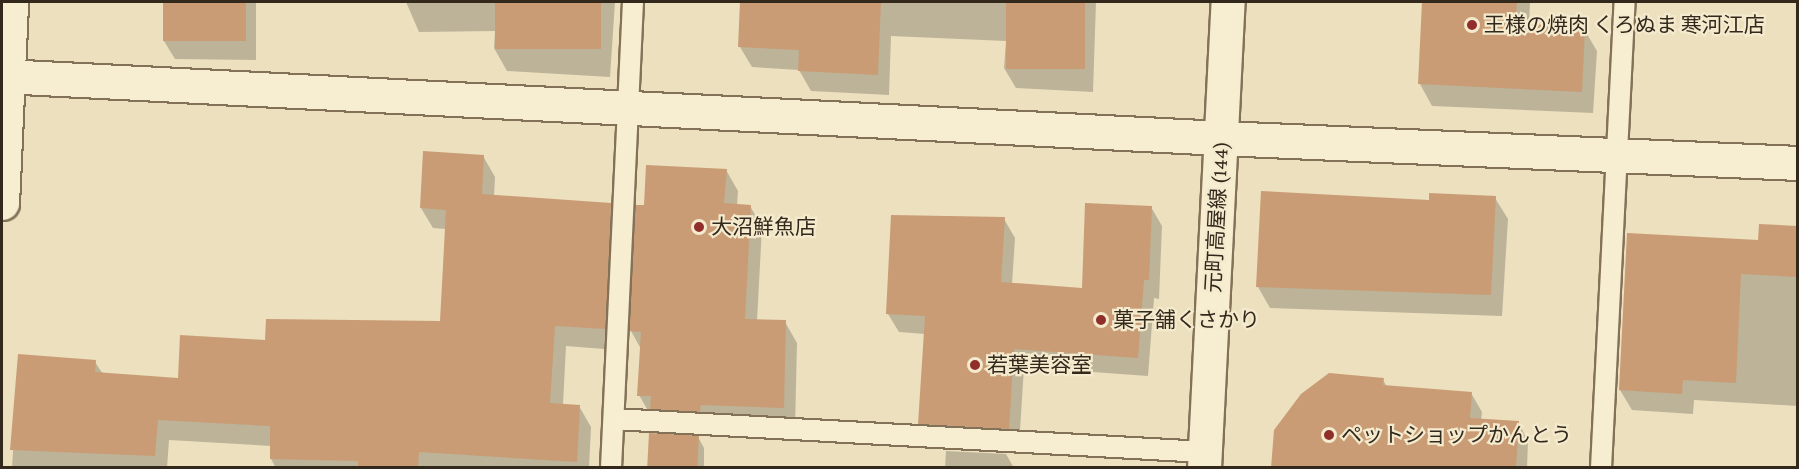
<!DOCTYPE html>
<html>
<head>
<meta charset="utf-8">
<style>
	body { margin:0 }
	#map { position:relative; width:1799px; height:469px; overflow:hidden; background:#ece0be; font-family:"Crimson Pro","Noto Sans JP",serif }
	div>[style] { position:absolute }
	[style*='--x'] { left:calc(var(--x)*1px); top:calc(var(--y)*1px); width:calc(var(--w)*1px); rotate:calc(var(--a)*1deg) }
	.shadow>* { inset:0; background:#0003 }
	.building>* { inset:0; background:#c99c75; transform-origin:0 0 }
	.roads { filter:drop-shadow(2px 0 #837158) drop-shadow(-2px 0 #837158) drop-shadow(0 2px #837158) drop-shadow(0 -2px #837158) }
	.lane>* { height:20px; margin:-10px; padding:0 10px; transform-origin:10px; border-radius:10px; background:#f7eed1 }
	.street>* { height:33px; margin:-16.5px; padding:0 16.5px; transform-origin:16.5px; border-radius:16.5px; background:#f7eed1 }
	.secondary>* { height:33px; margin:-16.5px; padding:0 16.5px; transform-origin:16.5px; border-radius:16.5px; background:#f7eed1 }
	.dots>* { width:16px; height:16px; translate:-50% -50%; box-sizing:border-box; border:3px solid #f4eacd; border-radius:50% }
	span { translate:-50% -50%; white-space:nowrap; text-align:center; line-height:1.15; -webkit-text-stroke:4.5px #f4eacd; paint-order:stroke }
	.poi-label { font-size:21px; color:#33281c }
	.left { translate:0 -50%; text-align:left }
	.street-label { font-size:21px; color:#33281c }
	.frame { position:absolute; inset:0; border:3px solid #33281c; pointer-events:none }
</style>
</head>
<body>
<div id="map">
	<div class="shadow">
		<div style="clip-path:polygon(164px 2px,256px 2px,256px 60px,175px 59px,164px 41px)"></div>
		<div style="clip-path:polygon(406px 2px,615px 2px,610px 77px,507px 71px,494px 48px,495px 31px,419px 32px)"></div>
		<div style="clip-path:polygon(742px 2px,1096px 2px,1093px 92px,1016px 88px,1004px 68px,1006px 41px,891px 36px,889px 95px,811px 91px,799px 70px,752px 67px,740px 47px)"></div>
		<div style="clip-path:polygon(1423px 2px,1530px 2px,1529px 25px,1584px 29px,1597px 51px,1593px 113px,1432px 106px,1420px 84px)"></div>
		<div style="clip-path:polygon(483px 156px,495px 177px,494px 196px,611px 204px,623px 225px,617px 350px,566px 346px,563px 405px,579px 406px,591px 427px,589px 468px,276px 468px,271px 459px,271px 446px,169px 440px,167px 468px,12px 468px,19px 355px,95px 362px,103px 374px,179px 379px,267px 341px,442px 322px,446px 229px,433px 228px,421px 208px)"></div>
		<div style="clip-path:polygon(726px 170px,738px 191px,737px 206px,750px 206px,762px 227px,757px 321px,785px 322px,797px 343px,795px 428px,651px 416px,639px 395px,641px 349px,631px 331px,646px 207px)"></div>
		<div style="clip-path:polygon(1495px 198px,1508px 219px,1502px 316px,1270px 308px,1258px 287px,1430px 202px)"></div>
		<div style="clip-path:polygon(1151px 207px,1162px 226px,1159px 299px,1154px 298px,1148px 376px,1024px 367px,1019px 447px,931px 442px,920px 424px,925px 334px,899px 332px,888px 314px,1004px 219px,1015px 238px,1012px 285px,1083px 290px)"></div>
		<div style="clip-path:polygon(1760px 226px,1798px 227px,1798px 406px,1694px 400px,1693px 414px,1632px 410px,1620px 390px,1759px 242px)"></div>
		<div style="clip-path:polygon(1383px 380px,1387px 387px,1471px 393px,1482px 412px,1481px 420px,1518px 422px,1528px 441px,1527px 468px,1272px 468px)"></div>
		<div style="clip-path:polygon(698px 437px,704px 448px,704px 468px,648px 468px)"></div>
		<div style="clip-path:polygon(946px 451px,1006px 454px,1014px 468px,945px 468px)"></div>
	</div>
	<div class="building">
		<div style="left:163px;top:2px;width:83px;height:39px"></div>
		<div style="left:495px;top:2px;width:106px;height:47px"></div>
		<div style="clip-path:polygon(740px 2px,881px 2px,878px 75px,798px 71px,799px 50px,738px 47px)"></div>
		<div style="left:1006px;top:2px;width:79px;height:67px"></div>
		<div style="clip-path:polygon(1422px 2px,1517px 2px,1516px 23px,1585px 28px,1582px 92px,1418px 84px)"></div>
		<div style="clip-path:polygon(423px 151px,484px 155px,482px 194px,611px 203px,606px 329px,555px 326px,550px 403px,580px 405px,577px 462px,419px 452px,418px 468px,358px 468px,358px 461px,270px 459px,270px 426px,158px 420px,155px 456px,10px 450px,18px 354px,96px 360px,95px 372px,178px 378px,180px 335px,265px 340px,266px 319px,440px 321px,446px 210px,420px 208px)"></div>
		<div style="clip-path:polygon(646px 165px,727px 169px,724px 203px,751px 205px,745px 319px,786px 320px,784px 408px,701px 405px,700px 412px,650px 409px,651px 396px,637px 396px,641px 332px,629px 331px,635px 205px,644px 205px)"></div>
		<div style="clip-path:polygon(1261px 191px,1429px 200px,1429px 193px,1496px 196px,1491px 295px,1256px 287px)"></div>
		<div style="clip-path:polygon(1085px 203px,1152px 206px,1149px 280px,1144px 280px,1138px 358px,1014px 349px,1009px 429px,918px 424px,925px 316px,886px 314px,891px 215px,1005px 217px,1001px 282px,1082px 288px)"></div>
		<div style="clip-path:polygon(1759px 224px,1797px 226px,1797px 277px,1741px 274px,1736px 383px,1683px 380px,1682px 394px,1619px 390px,1627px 233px,1758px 240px)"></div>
		<div style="clip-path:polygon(1329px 373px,1384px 378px,1383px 385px,1472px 392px,1470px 418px,1519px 421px,1516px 468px,1271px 468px,1274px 430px,1301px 394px)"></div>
		<div style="left:649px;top:433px;width:50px;height:35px;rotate:3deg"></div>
	</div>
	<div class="roads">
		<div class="lane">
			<div style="--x:614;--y:419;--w:591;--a:3.2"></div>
			<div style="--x:611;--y:468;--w:467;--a:-87.3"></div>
			<div style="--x:1601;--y:468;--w:467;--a:-87.1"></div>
		</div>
		<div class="street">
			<div style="--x:2;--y:203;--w:201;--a:-87.4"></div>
		</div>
		<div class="secondary">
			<div style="--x:2;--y:76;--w:1221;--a:2.91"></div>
			<div style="--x:1221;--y:138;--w:578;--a:2.48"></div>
			<div style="--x:1204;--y:468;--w:467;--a:-87.1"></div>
		</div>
	</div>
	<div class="dots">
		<div style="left:1472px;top:25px;background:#902e2a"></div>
		<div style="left:699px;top:227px;background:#902e2a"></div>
		<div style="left:1101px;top:320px;background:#902e2a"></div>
		<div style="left:975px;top:365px;background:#902e2a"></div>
		<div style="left:1329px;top:435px;background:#902e2a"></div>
	</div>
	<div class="poi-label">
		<span class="left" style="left:1484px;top:25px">王様の焼肉 くろぬま 寒河江店</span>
		<span class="left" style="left:711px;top:227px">大沼鮮魚店</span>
		<span class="left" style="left:1113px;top:320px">菓子舗くさかり</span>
		<span class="left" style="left:987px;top:365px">若葉美容室</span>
		<span class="left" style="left:1341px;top:435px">ペットショップかんとう</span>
	</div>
	<div class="street-label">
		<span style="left:1217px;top:217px;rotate:-87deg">元町高屋線 (144)</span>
	</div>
	<div class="frame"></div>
</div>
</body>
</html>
